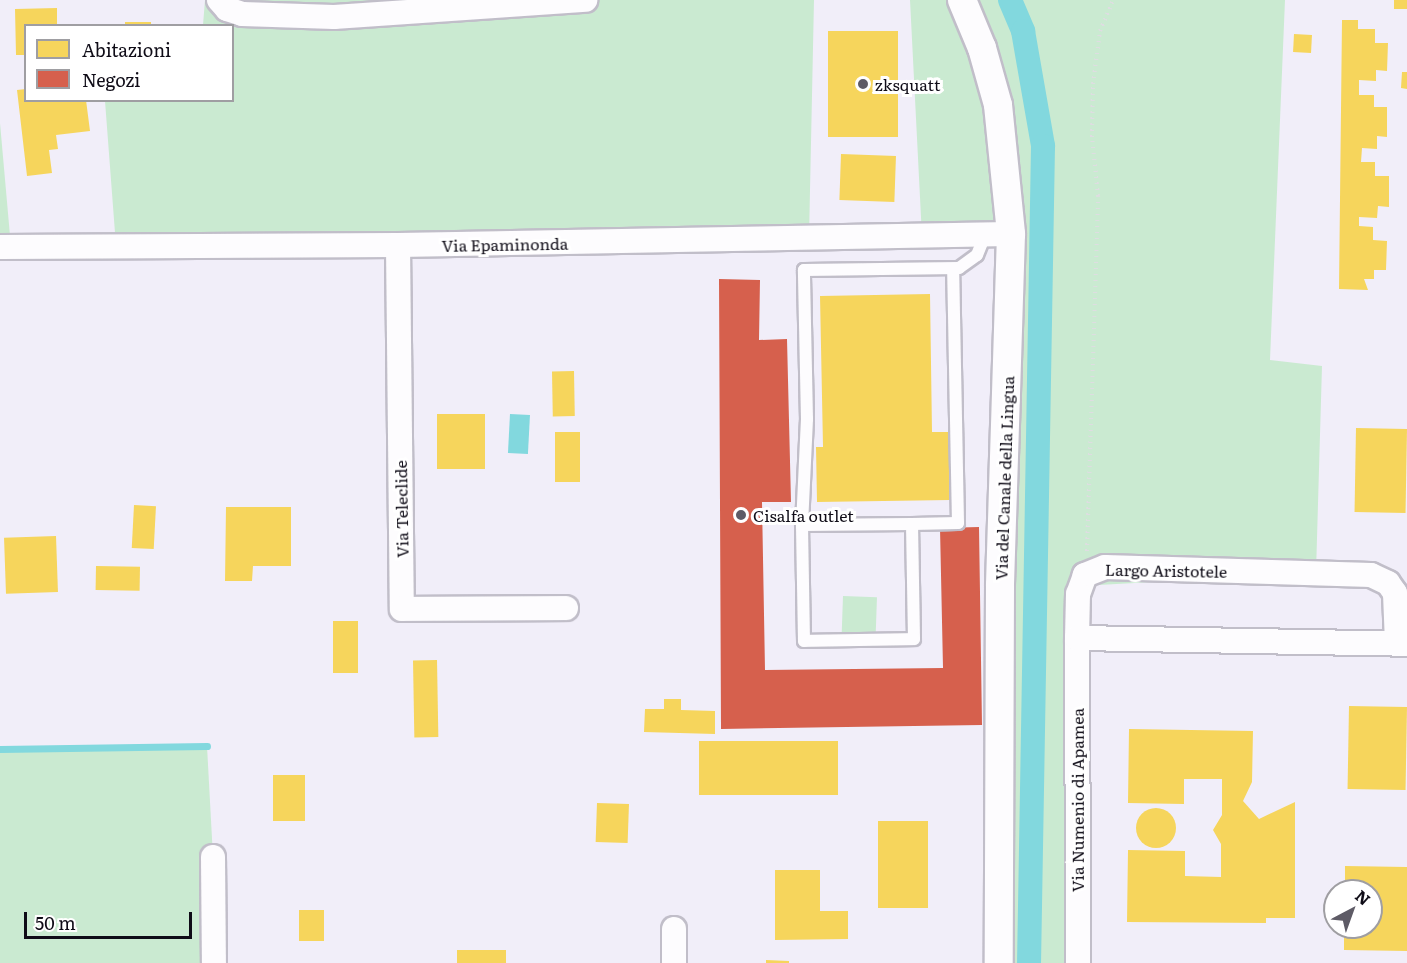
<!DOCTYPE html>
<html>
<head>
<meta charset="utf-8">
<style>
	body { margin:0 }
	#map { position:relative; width:1407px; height:963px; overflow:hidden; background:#f1eef9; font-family:Literata,serif }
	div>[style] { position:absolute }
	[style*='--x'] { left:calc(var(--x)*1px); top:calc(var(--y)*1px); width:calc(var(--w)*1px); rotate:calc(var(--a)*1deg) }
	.green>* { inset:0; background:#caead1; transform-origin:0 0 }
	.water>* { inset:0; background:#82d8de; transform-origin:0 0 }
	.homes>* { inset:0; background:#f6d55c; transform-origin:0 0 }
	.round { border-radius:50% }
	.shops>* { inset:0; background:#d6604d }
	.stream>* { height:7px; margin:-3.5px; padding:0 3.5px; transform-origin:3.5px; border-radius:3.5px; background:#82d8de }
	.canal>* { height:24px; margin:-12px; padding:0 12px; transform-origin:12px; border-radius:12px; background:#82d8de }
	.path>* { height:4px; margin-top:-2px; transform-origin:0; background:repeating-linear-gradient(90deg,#dedde1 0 1.5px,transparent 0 6px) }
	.roads { filter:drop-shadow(2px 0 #c1bec9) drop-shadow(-2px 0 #c1bec9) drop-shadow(0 2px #c1bec9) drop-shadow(0 -2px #c1bec9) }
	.service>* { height:12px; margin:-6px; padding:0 6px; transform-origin:6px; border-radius:6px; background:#fdfcfe }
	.minor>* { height:24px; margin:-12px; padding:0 12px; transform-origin:12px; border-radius:12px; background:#fdfcfe }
	.tertiary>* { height:28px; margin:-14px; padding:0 14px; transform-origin:14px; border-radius:14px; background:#fdfcfe }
	.dots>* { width:16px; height:16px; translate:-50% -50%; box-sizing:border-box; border:3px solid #fff; border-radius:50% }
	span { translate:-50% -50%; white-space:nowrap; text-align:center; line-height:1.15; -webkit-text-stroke:6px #fff; paint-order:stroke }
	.poi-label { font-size:16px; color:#0f0c17 }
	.left { translate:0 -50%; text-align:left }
	.street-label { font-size:16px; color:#0f0c17 }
	.legend { position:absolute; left:24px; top:24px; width:210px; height:78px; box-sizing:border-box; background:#fff; border:2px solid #9f9ea2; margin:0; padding:8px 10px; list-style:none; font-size:18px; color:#0f0c17 }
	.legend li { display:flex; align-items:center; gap:12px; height:30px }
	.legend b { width:30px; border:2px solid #9f9ea2 }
	.north { position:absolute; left:1323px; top:879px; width:60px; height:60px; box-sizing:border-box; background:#fff; border:2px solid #9f9ea2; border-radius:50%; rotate:41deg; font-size:16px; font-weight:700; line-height:24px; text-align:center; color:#0f0c17 }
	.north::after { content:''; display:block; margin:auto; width:21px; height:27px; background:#5e5b66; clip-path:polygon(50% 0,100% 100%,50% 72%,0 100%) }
	.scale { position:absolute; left:24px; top:912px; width:168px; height:27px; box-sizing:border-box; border:3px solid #0f0c17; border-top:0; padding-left:8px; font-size:18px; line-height:21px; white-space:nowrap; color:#0f0c17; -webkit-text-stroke:4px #fff; paint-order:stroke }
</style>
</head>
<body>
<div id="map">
	<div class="green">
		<div style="clip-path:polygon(205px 0,814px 0,809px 238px,116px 246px,105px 101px,232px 100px,232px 26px,203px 25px)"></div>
		<div style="clip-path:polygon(910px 0,1285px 0,1270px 360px,1322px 366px,1316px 573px,1080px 586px,1078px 963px,999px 963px,1011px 235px,922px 237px)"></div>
		<div style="clip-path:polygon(0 123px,11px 247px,0 247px)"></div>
		<div style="left:843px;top:596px;width:34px;height:38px;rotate:2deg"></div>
		<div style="clip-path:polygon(207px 746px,213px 857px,214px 963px,0 963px,0 749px)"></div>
	</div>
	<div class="water">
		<div style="left:510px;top:414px;width:20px;height:39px;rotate:3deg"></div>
	</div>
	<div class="homes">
		<div style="left:1394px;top:0;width:13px;height:9px"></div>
		<div style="clip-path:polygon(57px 8px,57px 26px,26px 26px,26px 55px,16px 55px,15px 9px)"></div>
		<div style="clip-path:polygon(1342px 20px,1358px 20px,1358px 29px,1375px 29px,1375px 43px,1388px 43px,1387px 71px,1376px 70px,1376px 81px,1359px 80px,1359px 95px,1374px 95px,1374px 107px,1387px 107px,1387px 137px,1377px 136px,1377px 149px,1362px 148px,1361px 162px,1375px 162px,1375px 176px,1389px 176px,1389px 207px,1378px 206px,1377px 218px,1359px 217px,1359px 226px,1373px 227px,1373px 240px,1387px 241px,1386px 270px,1374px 270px,1374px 279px,1364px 279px,1368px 290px,1339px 289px)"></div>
		<div style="left:125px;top:22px;width:26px;height:4px"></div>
		<div style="left:828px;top:31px;width:70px;height:106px"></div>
		<div style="left:1294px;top:34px;width:18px;height:18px;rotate:3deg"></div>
		<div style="clip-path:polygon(1402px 72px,1407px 72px,1407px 89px,1401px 88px)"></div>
		<div style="clip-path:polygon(26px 89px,26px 100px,86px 100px,90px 131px,56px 135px,58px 149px,49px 150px,52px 173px,27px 176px,17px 90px)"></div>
		<div style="left:841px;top:154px;width:55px;height:46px;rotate:2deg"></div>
		<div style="clip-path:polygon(930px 294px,932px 432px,949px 432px,950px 500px,817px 502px,816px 447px,823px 447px,820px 296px)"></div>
		<div style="left:574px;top:371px;width:45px;height:22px;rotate:89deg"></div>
		<div style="left:437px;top:414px;width:48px;height:55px"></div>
		<div style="left:1356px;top:428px;width:51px;height:84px;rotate:1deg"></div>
		<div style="left:555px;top:432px;width:25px;height:50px"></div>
		<div style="left:134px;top:505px;width:22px;height:43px;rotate:3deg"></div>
		<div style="clip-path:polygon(226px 507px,291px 507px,291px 566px,253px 566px,252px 581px,225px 581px)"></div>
		<div style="left:56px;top:536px;width:56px;height:52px;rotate:88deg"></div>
		<div style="left:96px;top:566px;width:44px;height:24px;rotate:1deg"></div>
		<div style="left:333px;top:621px;width:25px;height:52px"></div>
		<div style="left:437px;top:660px;width:77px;height:24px;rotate:89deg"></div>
		<div style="clip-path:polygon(664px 699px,681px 699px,681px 710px,715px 711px,715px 734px,644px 732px,645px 709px,664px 709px)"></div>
		<div style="left:1349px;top:706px;width:58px;height:83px;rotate:1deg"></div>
		<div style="clip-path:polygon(1129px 729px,1253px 731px,1252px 782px,1243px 801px,1259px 819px,1295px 802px,1295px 918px,1266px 918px,1266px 923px,1127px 922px,1128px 850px,1185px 851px,1185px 876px,1221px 877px,1221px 844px,1213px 830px,1222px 815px,1222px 779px,1184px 779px,1184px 804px,1128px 803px)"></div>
		<div style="left:699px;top:741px;width:139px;height:54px"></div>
		<div style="left:273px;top:775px;width:32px;height:46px"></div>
		<div style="left:597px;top:803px;width:32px;height:39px;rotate:2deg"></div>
		<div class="round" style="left:1136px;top:808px;width:40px;height:40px"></div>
		<div style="left:878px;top:821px;width:50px;height:87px"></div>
		<div style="clip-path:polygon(1345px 866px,1407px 867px,1407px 951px,1344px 950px,1344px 927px,1371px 927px,1371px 891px,1345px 891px)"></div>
		<div style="clip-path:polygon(775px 870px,820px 870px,820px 911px,848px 911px,848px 939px,775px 940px)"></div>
		<div style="left:299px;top:910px;width:25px;height:31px"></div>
		<div style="left:506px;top:950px;width:13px;height:49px;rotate:90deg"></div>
		<div style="clip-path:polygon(766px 960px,789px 961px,789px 963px,766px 963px)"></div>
	</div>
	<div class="shops">
		<div style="clip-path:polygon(719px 279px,760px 280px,759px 340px,787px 339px,791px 502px,762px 502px,765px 670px,943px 668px,940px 528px,979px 527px,982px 725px,721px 729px)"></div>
	</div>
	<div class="stream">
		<div style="--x:0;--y:749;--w:207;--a:-0.8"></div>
	</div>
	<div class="canal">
		<div style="--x:1010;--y:0;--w:34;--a:67"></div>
		<div style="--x:1023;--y:31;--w:117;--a:80.1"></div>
		<div style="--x:1043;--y:146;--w:817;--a:90.98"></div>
	</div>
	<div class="path">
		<div style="--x:1087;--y:551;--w:355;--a:-88.2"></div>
		<div style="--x:1098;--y:196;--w:59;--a:-95.8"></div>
		<div style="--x:1092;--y:137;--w:53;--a:-88.9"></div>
		<div style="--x:1093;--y:84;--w:53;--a:-82.5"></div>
		<div style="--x:1100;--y:31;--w:34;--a:-67"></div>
	</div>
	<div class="roads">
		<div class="service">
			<div style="--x:912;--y:524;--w:115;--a:89"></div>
			<div style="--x:914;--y:639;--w:110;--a:179"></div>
			<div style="--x:804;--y:641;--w:116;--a:-91"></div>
			<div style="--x:802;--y:525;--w:110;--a:-0.5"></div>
			<div style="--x:912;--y:524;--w:46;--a:-1.2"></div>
			<div style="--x:958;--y:523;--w:254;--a:-91.1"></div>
			<div style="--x:802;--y:525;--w:106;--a:-87.3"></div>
			<div style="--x:807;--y:419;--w:149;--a:-91.2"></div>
			<div style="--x:804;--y:270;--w:155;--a:-0.7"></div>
			<div style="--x:959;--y:268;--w:22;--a:-36"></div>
			<div style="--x:977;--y:255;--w:22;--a:-68"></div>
		</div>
		<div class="minor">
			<div style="--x:219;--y:0;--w:12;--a:48"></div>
			<div style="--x:227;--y:9;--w:16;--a:18"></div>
			<div style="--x:242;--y:14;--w:92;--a:1.9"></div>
			<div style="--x:334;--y:17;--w:252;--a:-3.9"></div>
			<div style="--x:398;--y:245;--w:364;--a:89.4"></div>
			<div style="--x:402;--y:609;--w:164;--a:-0.3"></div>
			<div style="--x:0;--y:247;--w:398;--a:-0.3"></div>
			<div style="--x:398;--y:245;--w:613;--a:-1.03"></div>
			<div style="--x:1077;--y:638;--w:325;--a:89.8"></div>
			<div style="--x:1397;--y:643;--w:50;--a:-92.3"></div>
			<div style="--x:1395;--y:593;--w:12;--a:-125"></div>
			<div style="--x:1388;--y:583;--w:19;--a:-155"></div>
			<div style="--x:1371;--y:575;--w:266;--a:-178.3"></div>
			<div style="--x:1105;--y:567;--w:22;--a:158"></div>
			<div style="--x:1085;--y:575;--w:20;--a:110"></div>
			<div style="--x:1078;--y:594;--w:44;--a:91.3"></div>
			<div style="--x:1077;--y:638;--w:330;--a:1"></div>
			<div style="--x:213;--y:857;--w:106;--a:89.5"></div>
			<div style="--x:674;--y:963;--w:34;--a:-90"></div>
		</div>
		<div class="tertiary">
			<div style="--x:962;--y:0;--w:52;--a:67.4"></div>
			<div style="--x:982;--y:48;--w:59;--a:74.3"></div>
			<div style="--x:998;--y:105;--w:130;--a:84.2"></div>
			<div style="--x:1011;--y:234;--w:352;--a:91.8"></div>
			<div style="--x:1000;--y:586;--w:377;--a:90.2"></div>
		</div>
	</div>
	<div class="dots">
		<div style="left:863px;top:84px;background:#5e5b66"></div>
		<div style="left:741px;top:515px;background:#5e5b66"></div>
	</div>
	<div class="poi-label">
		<span class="left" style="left:875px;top:84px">zksquatt</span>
		<span class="left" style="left:753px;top:515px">Cisalfa outlet</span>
	</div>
	<div class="street-label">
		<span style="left:505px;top:244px;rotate:-1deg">Via Epaminonda</span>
		<span style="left:1004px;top:478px;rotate:-88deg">Via del Canale della Lingua</span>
		<span style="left:401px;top:509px;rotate:-91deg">Via Teleclide</span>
		<span style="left:1166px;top:570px;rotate:1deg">Largo Aristotele</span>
		<span style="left:1077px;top:800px;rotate:-90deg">Via Numenio di Apamea</span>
	</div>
	<ul class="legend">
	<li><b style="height:16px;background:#f6d55c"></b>Abitazioni</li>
	<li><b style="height:16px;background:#d6604d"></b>Negozi</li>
	</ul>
	<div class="north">N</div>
	<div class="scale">50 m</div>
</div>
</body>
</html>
